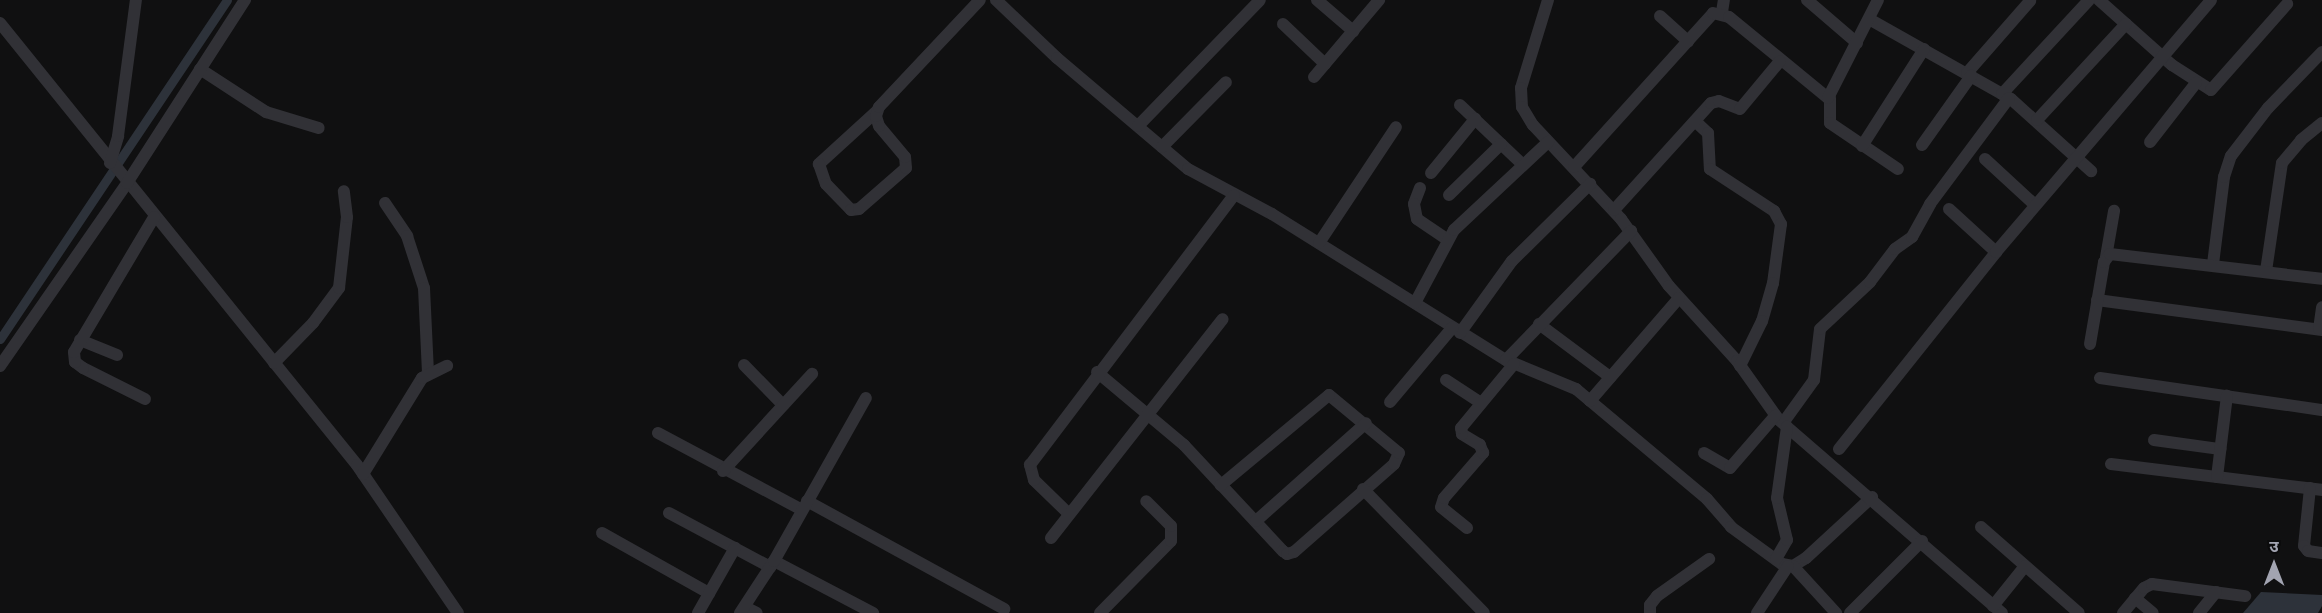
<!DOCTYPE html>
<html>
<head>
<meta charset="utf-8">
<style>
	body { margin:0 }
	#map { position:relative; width:2322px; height:613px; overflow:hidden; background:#101011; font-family:"Source Sans 3","Noto Sans Devanagari",sans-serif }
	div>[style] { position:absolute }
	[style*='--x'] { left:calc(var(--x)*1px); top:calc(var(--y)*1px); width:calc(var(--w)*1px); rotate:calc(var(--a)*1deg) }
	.water>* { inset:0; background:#2d323a }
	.canal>* { height:9px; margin:-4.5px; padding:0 4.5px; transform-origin:4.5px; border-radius:4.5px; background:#2d323a }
	.minor>* { height:12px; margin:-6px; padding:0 6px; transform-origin:6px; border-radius:6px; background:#313136 }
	span { translate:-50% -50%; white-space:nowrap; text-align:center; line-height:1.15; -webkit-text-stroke:4.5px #0b0b0c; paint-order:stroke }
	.north { position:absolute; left:2244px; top:535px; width:60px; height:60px; -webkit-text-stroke:4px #0b0b0c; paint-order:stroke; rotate:0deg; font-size:16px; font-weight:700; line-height:24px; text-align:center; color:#a2a4b1 }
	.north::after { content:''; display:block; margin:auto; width:21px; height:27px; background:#a2a4b1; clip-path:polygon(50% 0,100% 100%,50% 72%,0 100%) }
</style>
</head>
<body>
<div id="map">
	<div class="water">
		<div style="clip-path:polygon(2261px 592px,2322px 595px,2322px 606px,2318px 613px,2243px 613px)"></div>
	</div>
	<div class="canal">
		<div style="--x:0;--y:339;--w:408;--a:-56.2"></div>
	</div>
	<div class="minor">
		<div style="--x:996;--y:0;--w:84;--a:43.6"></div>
		<div style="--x:1057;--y:58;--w:172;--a:40.3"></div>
		<div style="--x:1188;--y:169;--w:95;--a:28.2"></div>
		<div style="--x:1272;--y:214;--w:276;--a:32"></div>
		<div style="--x:1506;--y:360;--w:76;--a:22.5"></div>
		<div style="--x:1576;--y:389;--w:171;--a:40"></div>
		<div style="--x:1707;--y:499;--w:37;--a:49"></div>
		<div style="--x:1731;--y:527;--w:63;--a:36"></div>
		<div style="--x:1782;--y:564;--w:11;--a:10"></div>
		<div style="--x:1793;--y:566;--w:15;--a:-32"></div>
		<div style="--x:1806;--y:558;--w:90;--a:-42.7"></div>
		<div style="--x:1317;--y:0;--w:48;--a:40.7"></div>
		<div style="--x:1548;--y:0;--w:92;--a:107.1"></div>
		<div style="--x:1521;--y:88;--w:19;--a:87"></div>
		<div style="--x:1522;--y:107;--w:21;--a:59"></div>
		<div style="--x:1533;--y:125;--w:129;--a:46.9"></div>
		<div style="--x:1621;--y:219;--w:82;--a:54.4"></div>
		<div style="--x:1669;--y:286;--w:101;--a:47.8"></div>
		<div style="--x:1737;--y:361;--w:72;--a:54.6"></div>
		<div style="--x:1779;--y:420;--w:295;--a:40.9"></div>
		<div style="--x:1807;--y:0;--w:66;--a:40.7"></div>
		<div style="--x:2099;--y:0;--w:98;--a:41.7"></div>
		<div style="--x:2172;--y:65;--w:46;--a:32.7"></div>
		<div style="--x:2211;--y:90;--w:115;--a:-48.5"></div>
		<div style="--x:1722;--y:12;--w:12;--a:-81"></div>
		<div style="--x:1660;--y:16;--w:38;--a:42"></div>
		<div style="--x:1869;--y:19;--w:163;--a:29.4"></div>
		<div style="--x:2011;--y:99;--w:108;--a:42"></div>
		<div style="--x:0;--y:23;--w:568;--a:51.07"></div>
		<div style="--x:357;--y:465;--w:179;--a:55.7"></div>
		<div style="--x:1283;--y:24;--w:58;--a:43.6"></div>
		<div style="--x:200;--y:69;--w:79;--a:33.1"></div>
		<div style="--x:266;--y:112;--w:55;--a:16.8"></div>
		<div style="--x:1967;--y:73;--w:96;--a:-48.8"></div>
		<div style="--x:1314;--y:77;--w:101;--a:-49.8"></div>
		<div style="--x:2002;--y:94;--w:128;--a:-47.2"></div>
		<div style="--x:1830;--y:98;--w:25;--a:90"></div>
		<div style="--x:1830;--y:123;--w:82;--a:34.1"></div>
		<div style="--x:1460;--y:105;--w:87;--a:43.6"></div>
		<div style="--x:877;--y:111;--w:79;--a:137.6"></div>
		<div style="--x:819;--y:164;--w:21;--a:71"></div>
		<div style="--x:826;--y:184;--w:36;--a:46"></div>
		<div style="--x:851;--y:210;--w:8;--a:-7"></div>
		<div style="--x:859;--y:209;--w:62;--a:-41.1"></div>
		<div style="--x:906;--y:168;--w:11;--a:-95"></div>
		<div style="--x:905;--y:157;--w:40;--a:-130"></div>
		<div style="--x:879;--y:126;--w:10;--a:-107"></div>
		<div style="--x:876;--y:116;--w:9;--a:-72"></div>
		<div style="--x:879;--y:107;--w:147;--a:-46.7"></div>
		<div style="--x:2037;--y:120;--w:131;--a:-47.2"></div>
		<div style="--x:1695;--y:121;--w:18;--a:43"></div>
		<div style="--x:1708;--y:133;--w:36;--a:87"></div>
		<div style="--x:1710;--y:169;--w:77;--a:33.3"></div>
		<div style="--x:1774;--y:211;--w:15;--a:62"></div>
		<div style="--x:1781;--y:224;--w:60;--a:97.7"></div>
		<div style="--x:1773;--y:283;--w:40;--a:106"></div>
		<div style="--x:1762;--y:321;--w:50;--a:116.1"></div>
		<div style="--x:1138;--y:126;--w:175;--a:-45.9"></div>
		<div style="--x:2150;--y:142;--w:75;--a:-52.1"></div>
		<div style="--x:1922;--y:145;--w:85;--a:-54.6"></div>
		<div style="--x:1862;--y:146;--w:115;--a:-57.4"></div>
		<div style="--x:1162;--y:147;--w:91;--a:-45.4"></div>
		<div style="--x:1985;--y:159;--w:68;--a:42.6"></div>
		<div style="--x:110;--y:163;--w:28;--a:-73"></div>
		<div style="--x:118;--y:136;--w:137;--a:-82.5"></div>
		<div style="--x:1574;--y:167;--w:207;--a:-47.9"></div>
		<div style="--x:1713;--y:13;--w:16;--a:14"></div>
		<div style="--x:1729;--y:17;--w:128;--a:39.3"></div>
		<div style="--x:1828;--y:98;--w:110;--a:-63"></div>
		<div style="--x:1431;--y:173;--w:70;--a:-50.8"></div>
		<div style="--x:1420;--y:188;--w:17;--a:111"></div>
		<div style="--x:1414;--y:204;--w:15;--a:79"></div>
		<div style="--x:1417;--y:219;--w:37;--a:34"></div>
		<div style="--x:1449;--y:195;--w:73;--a:-44.4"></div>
		<div style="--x:385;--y:203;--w:40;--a:56"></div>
		<div style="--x:407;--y:236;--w:55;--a:71.9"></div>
		<div style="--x:424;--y:288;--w:84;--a:87.3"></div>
		<div style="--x:1949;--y:209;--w:64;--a:42.5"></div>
		<div style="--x:1614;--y:210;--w:144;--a:-47.8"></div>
		<div style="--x:1711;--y:103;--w:8;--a:-14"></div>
		<div style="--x:1719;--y:101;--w:22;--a:21"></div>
		<div style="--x:1740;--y:109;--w:62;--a:-50.2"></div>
		<div style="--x:1319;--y:243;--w:139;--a:-56.4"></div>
		<div style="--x:2106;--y:257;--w:47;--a:-80.1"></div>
		<div style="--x:2213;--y:264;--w:88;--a:-82.8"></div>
		<div style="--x:2224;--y:177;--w:22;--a:-72"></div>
		<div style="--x:2231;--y:156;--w:61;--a:-52.4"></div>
		<div style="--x:2268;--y:108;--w:78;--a:-46"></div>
		<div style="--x:2266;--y:271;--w:109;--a:-81.6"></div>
		<div style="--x:2282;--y:163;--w:30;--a:-50"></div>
		<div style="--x:2301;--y:140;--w:27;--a:-39"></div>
		<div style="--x:2097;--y:300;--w:227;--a:7.6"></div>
		<div style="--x:1415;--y:303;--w:83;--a:-61.9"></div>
		<div style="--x:1454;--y:230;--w:129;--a:-43.1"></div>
		<div style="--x:1539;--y:324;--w:89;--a:36.7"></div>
		<div style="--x:2319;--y:329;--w:22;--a:-82"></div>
		<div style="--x:1460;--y:333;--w:89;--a:-54.2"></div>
		<div style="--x:1512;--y:261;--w:110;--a:-44.6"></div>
		<div style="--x:80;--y:340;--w:40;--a:22"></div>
		<div style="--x:2090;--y:344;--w:83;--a:-80.3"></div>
		<div style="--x:2104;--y:262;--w:10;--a:-53"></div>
		<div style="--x:2110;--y:254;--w:213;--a:6.7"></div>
		<div style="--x:1506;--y:360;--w:180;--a:-45.9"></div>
		<div style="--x:274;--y:363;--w:56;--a:-45.7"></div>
		<div style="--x:313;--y:323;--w:44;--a:-53.4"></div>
		<div style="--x:339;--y:288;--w:71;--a:-83.6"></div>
		<div style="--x:347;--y:217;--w:26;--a:-97"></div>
		<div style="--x:744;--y:365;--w:56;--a:45.7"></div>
		<div style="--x:0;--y:366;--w:223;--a:-55.2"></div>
		<div style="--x:127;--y:183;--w:218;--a:-57.2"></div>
		<div style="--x:1097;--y:372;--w:114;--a:40"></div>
		<div style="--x:1184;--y:445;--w:145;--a:47"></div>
		<div style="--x:1283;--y:551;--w:5;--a:37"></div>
		<div style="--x:1287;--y:554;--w:7;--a:-16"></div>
		<div style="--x:1294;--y:552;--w:133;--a:-41.3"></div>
		<div style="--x:1394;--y:464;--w:12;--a:-66"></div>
		<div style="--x:1399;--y:453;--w:91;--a:-140.4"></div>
		<div style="--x:1329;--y:395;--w:141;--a:140.2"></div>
		<div style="--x:2100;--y:378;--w:224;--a:8.2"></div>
		<div style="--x:1446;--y:380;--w:42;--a:33.3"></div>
		<div style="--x:145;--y:399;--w:69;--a:-153.4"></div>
		<div style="--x:83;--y:368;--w:10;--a:-143"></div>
		<div style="--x:75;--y:362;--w:10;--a:-96"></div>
		<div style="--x:74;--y:352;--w:157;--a:-59.3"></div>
		<div style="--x:1590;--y:401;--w:136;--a:-49.2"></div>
		<div style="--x:1390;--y:402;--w:97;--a:-50"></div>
		<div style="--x:1783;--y:423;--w:53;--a:-54.2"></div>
		<div style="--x:1814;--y:380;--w:51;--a:-83.3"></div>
		<div style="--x:1820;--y:329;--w:69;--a:-43.2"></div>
		<div style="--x:1870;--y:282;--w:41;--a:-52.9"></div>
		<div style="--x:1895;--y:249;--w:21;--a:-35"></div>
		<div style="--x:1912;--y:237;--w:38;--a:-61"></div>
		<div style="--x:1930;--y:204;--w:132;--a:-53.3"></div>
		<div style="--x:658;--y:433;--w:163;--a:28.1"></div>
		<div style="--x:2154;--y:440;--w:67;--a:7.8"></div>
		<div style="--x:1839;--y:449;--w:252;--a:-51.4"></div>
		<div style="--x:1996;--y:252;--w:331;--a:-49.5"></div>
		<div style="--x:1704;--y:453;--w:30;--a:30"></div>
		<div style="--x:1730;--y:468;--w:69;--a:-49.1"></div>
		<div style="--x:2111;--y:464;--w:213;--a:7"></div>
		<div style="--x:723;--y:471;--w:132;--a:-47.5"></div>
		<div style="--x:363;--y:474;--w:113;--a:-58.4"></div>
		<div style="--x:422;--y:378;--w:28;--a:-26"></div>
		<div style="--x:2217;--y:477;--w:82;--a:-83"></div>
		<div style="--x:2310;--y:488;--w:58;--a:95.9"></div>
		<div style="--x:2304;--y:546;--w:6;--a:51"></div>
		<div style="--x:2308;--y:551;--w:14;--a:8"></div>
		<div style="--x:1363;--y:489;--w:173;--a:45.7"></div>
		<div style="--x:807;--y:501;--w:225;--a:28.7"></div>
		<div style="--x:669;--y:513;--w:115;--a:28.1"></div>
		<div style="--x:1069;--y:514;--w:49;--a:-135.8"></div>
		<div style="--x:1034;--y:480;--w:16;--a:-105"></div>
		<div style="--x:1030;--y:465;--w:338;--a:-52.9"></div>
		<div style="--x:1256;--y:521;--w:147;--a:-41.7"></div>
		<div style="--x:1981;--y:527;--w:130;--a:41.3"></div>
		<div style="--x:1467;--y:528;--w:33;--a:-141"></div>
		<div style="--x:1441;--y:507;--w:9;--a:-72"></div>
		<div style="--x:1444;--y:498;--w:60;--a:-49.1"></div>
		<div style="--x:1483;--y:453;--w:9;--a:-111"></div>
		<div style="--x:1480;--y:445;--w:21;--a:-149"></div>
		<div style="--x:1462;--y:434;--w:6;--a:-99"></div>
		<div style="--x:1461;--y:428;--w:83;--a:-50.4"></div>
		<div style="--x:602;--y:533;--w:123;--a:29.3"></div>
		<div style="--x:1051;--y:538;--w:278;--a:-51.9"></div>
		<div style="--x:1776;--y:559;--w:22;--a:-60"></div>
		<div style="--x:1787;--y:540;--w:43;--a:-103.4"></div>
		<div style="--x:1777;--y:498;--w:72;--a:-82"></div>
		<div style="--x:774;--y:561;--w:112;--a:27.7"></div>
		<div style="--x:1793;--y:566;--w:64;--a:47.5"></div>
		<div style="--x:2135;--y:598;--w:23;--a:40"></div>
		<div style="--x:1993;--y:606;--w:51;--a:-51.3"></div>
		<div style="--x:745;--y:607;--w:13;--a:27"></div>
		<div style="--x:698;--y:613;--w:75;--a:-60.4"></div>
		<div style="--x:740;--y:613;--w:62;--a:-56.8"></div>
		<div style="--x:774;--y:561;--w:187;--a:-60.6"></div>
		<div style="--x:1100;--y:613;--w:101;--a:-45.4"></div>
		<div style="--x:1171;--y:541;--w:15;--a:-90"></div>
		<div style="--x:1171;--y:526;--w:35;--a:-135"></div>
		<div style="--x:1650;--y:613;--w:8;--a:-90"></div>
		<div style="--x:1650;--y:605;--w:11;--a:-52"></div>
		<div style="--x:1657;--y:596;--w:64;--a:-35.4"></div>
		<div style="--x:1757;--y:613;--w:56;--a:-56.6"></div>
		<div style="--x:1850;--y:613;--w:102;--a:-45"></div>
		<div style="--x:2123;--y:613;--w:33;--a:-50"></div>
		<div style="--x:2144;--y:588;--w:9;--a:-27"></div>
		<div style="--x:2152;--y:584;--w:94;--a:7.4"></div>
		<div style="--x:2199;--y:613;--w:27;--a:-51"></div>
	</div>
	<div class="north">उ</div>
</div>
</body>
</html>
